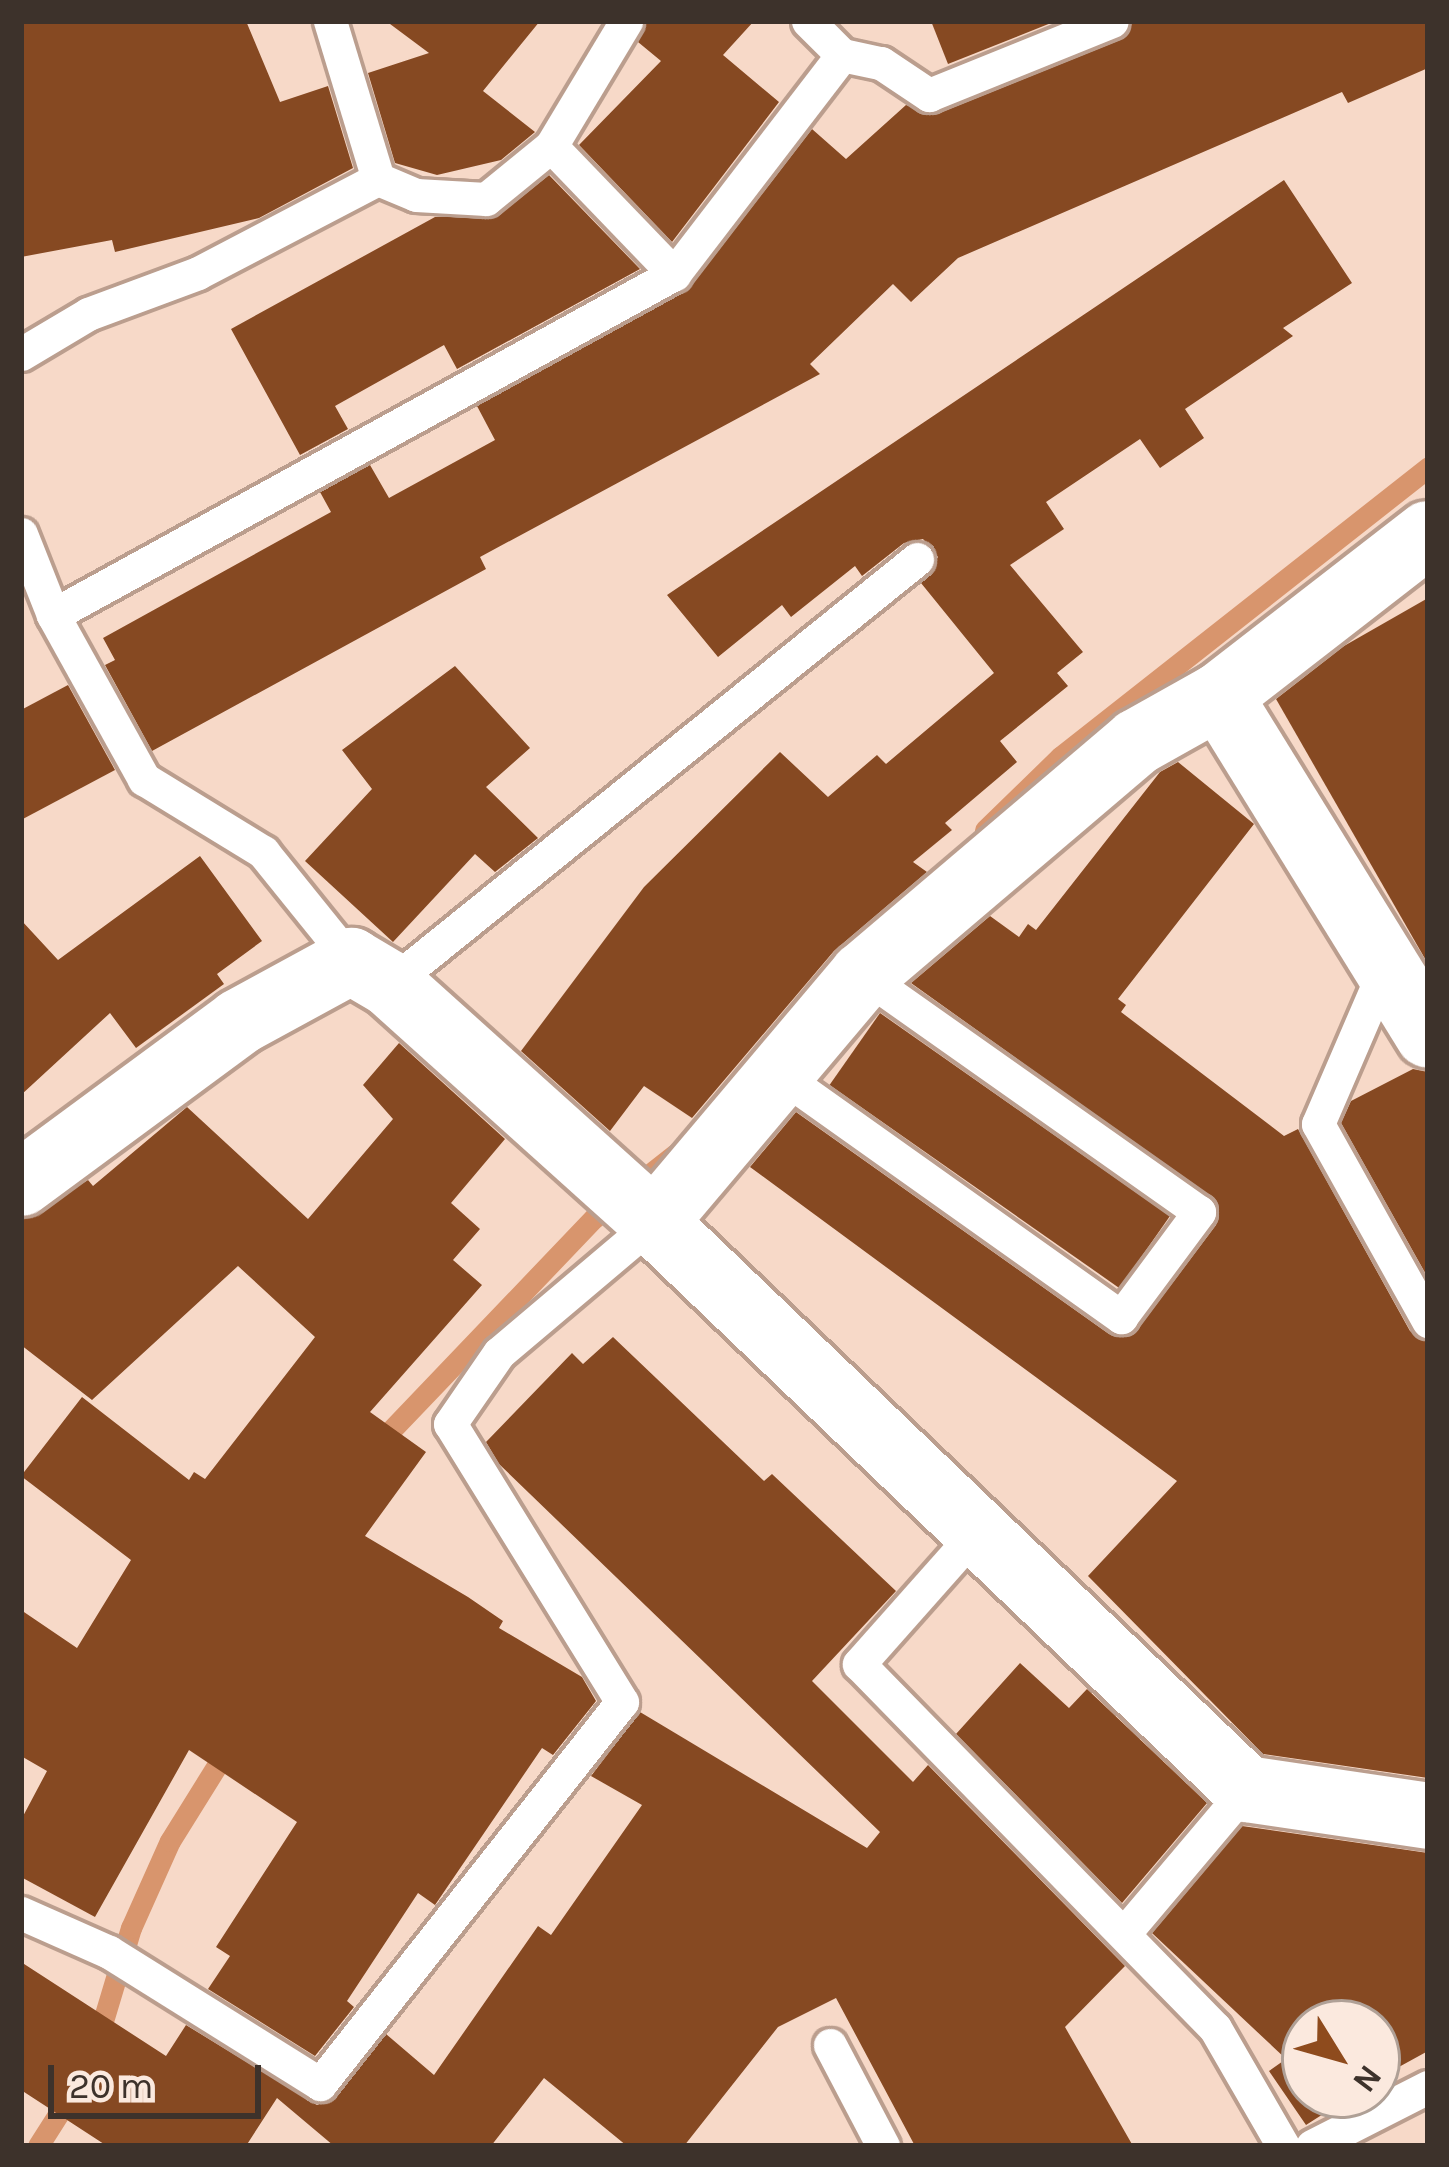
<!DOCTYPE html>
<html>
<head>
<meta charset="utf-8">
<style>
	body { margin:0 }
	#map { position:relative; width:1449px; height:2167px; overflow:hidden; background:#f7d9c8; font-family:Karla,sans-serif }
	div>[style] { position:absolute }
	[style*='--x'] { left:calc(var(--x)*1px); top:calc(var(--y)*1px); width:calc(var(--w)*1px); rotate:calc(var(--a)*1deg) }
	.stream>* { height:21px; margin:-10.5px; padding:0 10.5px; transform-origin:10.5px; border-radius:10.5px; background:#d8956d }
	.building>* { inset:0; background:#864922; transform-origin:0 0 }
	.roads { filter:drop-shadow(3px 0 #bb9e8e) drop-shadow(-3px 0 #bb9e8e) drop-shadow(0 3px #bb9e8e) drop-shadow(0 -3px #bb9e8e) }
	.service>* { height:33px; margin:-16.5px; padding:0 16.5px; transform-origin:16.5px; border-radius:16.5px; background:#fff }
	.minor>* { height:66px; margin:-33px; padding:0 33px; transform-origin:33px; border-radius:33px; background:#fff }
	span { translate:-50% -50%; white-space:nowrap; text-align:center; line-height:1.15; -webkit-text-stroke:12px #fbe9de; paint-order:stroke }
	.frame { position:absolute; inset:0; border:24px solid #3d322b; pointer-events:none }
	.north { position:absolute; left:1281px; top:1999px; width:120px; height:120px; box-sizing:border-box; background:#fbe9de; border:3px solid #afa096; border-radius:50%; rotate:127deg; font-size:33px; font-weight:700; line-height:48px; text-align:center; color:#3d322b }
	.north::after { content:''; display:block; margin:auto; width:42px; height:54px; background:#8e4b1d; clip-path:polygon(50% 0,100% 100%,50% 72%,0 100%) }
	.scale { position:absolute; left:48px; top:2065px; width:213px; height:54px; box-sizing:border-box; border:6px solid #3d322b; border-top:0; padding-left:15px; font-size:36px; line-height:42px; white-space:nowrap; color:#3d322b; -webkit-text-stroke:9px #fbe9de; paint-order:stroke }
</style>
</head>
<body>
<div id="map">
	<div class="stream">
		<div style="--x:985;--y:830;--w:105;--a:-44.2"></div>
		<div style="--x:1060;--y:757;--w:469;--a:-38.2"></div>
		<div style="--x:375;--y:1447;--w:317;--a:-46.3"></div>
		<div style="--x:594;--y:1218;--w:108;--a:-38.2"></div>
		<div style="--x:97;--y:2041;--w:118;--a:-73.3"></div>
		<div style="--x:131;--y:1928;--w:95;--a:-65.9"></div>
		<div style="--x:170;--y:1841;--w:115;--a:-58.1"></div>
		<div style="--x:38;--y:2146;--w:65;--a:-57.5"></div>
	</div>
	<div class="building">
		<div style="clip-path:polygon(21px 21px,246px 21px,280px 102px,328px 86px,353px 168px,259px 218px,115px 252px,112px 240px,21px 257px)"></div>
		<div style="clip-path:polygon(386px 21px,540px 21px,483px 91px,535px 132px,501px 160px,437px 175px,395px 163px,368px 73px,429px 53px)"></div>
		<div style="clip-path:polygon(647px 21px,754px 21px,723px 55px,779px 102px,672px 242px,579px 145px,661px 61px,638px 42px)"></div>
		<div style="clip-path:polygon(931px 21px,1056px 21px,948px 64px)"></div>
		<div style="clip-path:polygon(1133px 21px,1428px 21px,1428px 68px,1348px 103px,1342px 92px,958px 258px,911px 302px,893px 284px,810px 364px,820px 374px,480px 557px,486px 569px,152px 751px,105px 665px,115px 660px,103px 638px,331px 512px,320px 492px,370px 465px,389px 498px,495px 440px,477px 406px,688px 290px,812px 129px,846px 159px,906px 105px,937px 114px,1120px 40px)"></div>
		<div style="clip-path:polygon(549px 175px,640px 269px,457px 369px,444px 345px,335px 406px,348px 429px,300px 455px,231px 329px,435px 217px,498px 216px)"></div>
		<div style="clip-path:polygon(1284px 180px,1352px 283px,1283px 328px,1293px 336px,1185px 409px,1204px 438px,1160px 468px,1140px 439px,1046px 502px,1064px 529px,1010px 565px,1083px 652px,1057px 673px,1068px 686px,1000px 741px,1017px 762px,945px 823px,952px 830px,913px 862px,927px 872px,834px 951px,692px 1118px,644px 1086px,610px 1131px,521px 1051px,644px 887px,780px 752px,828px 797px,877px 755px,886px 764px,994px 673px,921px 583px,938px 557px,923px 539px,904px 543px,862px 576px,855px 566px,791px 617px,782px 605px,718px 657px,667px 595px)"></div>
		<div style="clip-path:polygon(1428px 598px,1428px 964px,1276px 699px,1344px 646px)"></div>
		<div style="clip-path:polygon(455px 666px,530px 748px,486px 787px,538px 838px,495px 872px,475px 854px,393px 942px,305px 861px,372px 789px,342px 750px)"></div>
		<div style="clip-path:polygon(68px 685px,115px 770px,21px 820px,21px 710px)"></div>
		<div style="clip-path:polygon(1178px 762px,1254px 824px,1118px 999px,1126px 1005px,1121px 1012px,1284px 1136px,1298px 1129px,1410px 1331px,1428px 1342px,1428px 1778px,1263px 1754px,1088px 1576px,1177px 1481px,750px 1167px,796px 1112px,1109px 1334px,1137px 1330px,1216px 1225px,1217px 1202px,911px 983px,990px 916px,1019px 937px,1028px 924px,1036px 930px,1160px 772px)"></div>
		<div style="clip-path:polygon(200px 856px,262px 941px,217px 974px,224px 984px,136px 1048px,110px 1013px,21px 1095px,21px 920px,58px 960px)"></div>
		<div style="left:880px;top:1013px;width:354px;height:88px;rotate:35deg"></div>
		<div style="clip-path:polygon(399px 1043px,505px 1139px,451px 1203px,480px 1229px,453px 1260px,482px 1285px,370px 1412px,426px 1452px,365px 1536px,468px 1597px,503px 1621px,499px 1628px,582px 1677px,596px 1701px,553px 1755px,542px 1748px,435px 1905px,418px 1893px,347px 2001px,354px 2007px,315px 2056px,208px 1989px,230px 1956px,216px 1947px,297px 1822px,189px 1750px,95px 1917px,21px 1877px,21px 1820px,47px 1771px,21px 1756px,21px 1610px,77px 1648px,131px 1560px,21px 1476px,82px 1397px,189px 1480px,194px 1472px,205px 1479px,315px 1337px,238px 1266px,92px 1400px,21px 1345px,21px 1220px,88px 1180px,93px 1186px,187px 1107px,308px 1219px,393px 1119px,363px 1085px)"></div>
		<div style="clip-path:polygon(1413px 1069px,1428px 1072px,1428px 1278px,1341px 1123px,1351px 1101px)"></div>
		<div style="clip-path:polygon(613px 1337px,764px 1481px,772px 1474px,896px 1591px,812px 1681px,913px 1782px,928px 1765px,1125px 1966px,1065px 2027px,1133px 2146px,915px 2146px,836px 1998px,778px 2027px,684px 2146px,627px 2146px,544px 2078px,491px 2146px,334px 2146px,277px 2098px,246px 2146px,107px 2146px,21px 2090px,21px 1962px,166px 2056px,186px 2025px,317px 2105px,336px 2097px,386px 2034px,434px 2075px,538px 1926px,551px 1935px,642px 1805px,591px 1776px,640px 1712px,867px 1848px,880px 1832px,499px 1464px,486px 1442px,572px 1353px,583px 1364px)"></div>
		<div style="clip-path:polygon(1020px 1663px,1069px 1708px,1087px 1689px,1207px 1803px,1122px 1903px,956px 1734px)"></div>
		<div style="clip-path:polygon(1242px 1826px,1428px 1853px,1428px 2051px,1377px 2079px,1377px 2023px,1305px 2023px,1305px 2095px,1353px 2095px,1306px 2125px,1269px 2071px,1286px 2059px,1152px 1933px)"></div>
	</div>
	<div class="roads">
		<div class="service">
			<div style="--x:330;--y:21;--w:165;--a:73.1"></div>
			<div style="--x:808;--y:21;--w:48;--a:45"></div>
			<div style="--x:842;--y:55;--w:40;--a:12"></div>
			<div style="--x:881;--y:63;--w:58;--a:33.7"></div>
			<div style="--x:929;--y:95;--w:197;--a:-22"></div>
			<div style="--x:551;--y:146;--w:178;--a:46.1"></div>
			<div style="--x:21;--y:354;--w:78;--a:-30.8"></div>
			<div style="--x:88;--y:314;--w:117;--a:-20.4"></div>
			<div style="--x:198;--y:273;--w:203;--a:-27.6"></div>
			<div style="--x:378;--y:179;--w:41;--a:22.8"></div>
			<div style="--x:416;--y:195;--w:70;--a:3.3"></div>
			<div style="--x:486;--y:199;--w:84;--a:-39.2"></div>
			<div style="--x:551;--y:146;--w:146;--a:-59"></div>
			<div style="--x:21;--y:534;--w:87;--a:68.4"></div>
			<div style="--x:53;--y:615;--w:188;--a:61"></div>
			<div style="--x:144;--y:779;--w:140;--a:31.5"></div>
			<div style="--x:263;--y:852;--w:140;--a:51.1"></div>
			<div style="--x:53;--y:615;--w:708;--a:-28.77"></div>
			<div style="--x:674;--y:274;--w:276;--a:-52.5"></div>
			<div style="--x:1386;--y:966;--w:172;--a:113.3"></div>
			<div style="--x:1318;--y:1124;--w:226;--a:60.8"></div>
			<div style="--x:390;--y:984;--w:677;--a:-38.88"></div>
			<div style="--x:779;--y:1074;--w:420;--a:35.4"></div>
			<div style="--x:1121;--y:1317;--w:131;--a:-53.4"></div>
			<div style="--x:1199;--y:1212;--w:411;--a:-144.8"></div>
			<div style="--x:977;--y:1531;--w:178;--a:131.6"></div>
			<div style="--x:859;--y:1664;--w:509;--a:45.64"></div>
			<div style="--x:1215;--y:2028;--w:136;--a:60"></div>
			<div style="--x:21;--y:1913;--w:96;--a:23.9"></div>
			<div style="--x:109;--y:1952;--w:249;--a:32"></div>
			<div style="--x:320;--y:2084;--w:487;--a:-51.7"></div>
			<div style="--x:622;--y:1702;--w:327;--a:-121.7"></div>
			<div style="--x:450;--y:1424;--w:86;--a:-55.4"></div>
			<div style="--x:499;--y:1353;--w:203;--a:-40.2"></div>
			<div style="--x:1127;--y:1930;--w:185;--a:-49.8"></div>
			<div style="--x:830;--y:2045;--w:114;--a:62.3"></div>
			<div style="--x:1312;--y:2146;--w:130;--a:-27"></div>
		</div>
		<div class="minor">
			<div style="--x:1428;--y:534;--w:264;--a:142.2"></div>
			<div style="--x:1219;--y:696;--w:94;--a:150.7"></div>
			<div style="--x:1137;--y:742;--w:360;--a:139.6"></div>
			<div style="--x:863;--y:975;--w:324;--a:130.2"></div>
			<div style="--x:654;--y:1222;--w:820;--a:43.76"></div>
			<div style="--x:1246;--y:1789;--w:184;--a:8.4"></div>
			<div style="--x:1219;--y:696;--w:398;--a:58.3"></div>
			<div style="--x:21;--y:1183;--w:271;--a:-36.4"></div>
			<div style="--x:239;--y:1022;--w:128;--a:-28.6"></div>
			<div style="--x:351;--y:961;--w:45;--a:30.5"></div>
			<div style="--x:390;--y:984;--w:355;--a:42"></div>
		</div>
	</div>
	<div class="frame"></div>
	<div class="north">N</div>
	<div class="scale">20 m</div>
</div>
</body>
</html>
